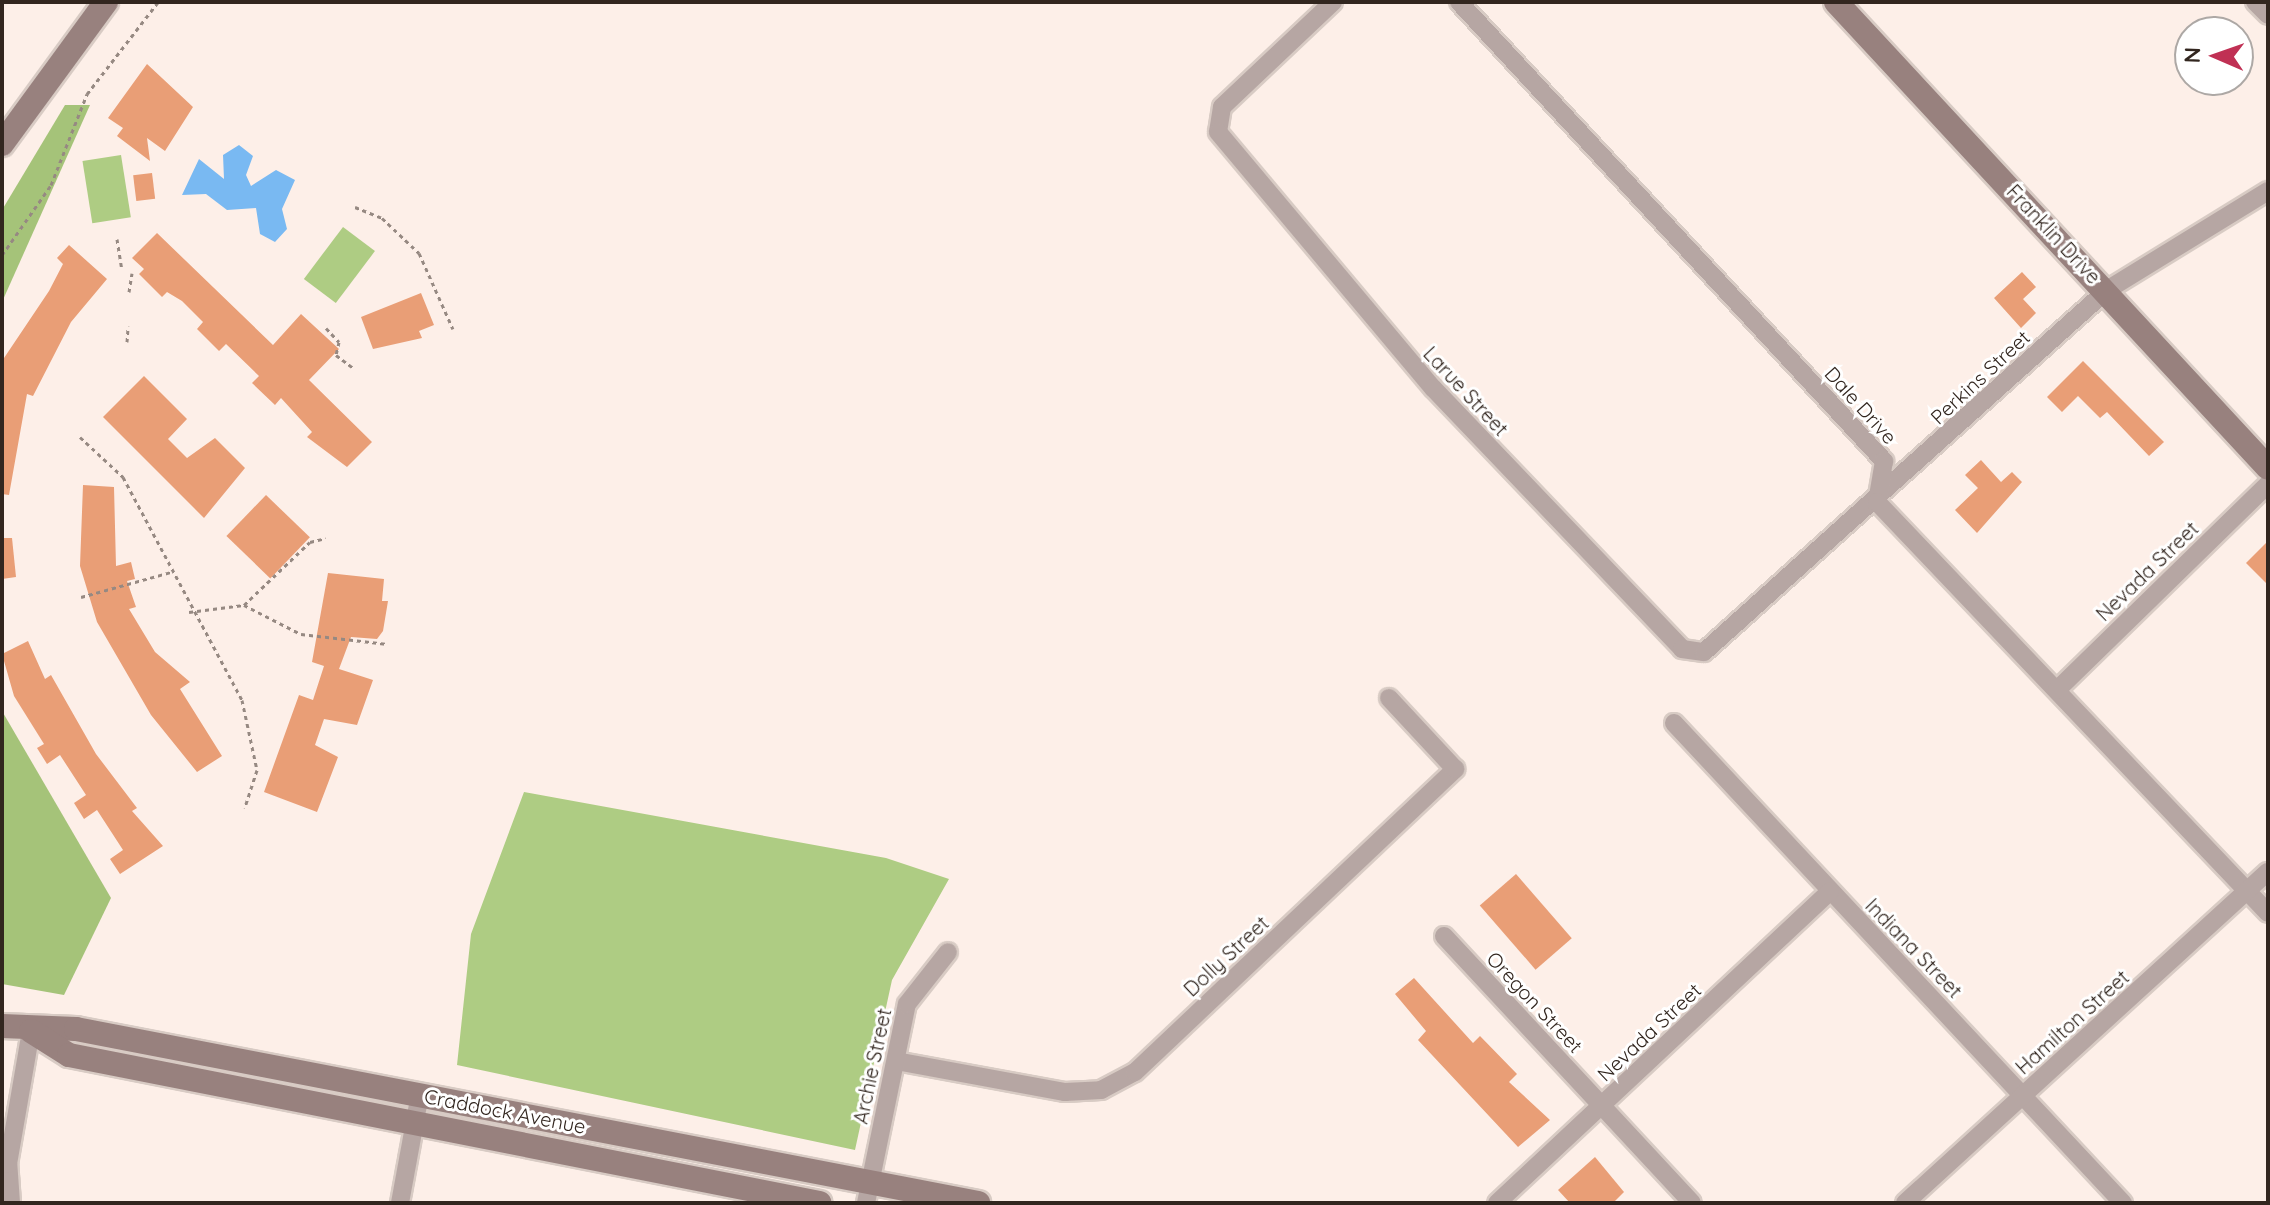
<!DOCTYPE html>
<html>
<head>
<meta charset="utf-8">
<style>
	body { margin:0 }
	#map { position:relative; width:2270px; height:1205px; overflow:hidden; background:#fdefe8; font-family:Quicksand,sans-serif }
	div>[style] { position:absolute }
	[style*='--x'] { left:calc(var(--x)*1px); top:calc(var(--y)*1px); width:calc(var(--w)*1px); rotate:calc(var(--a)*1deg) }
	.green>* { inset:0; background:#aecc83; transform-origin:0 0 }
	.forest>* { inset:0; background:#a5c379 }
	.water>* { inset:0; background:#79b9f2 }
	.building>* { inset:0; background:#e99e76; transform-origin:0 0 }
	.path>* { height:3px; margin-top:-1.5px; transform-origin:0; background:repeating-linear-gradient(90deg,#968982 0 4px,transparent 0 8px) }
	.roads { filter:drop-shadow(2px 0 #d8cbc4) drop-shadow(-2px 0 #d8cbc4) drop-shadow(0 2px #d8cbc4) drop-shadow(0 -2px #d8cbc4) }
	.street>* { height:18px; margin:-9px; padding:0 9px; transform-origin:9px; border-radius:9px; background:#b6a6a3 }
	.secondary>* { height:24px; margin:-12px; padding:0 12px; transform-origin:12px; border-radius:12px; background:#98817e }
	span { translate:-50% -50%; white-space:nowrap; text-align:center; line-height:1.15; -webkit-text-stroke:6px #fff; paint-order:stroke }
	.street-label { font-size:20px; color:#32261f }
	.frame { position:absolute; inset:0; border:4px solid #32261f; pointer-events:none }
	.north { position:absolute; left:2174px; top:16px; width:80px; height:80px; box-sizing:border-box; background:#fff; border:2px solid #ada8a5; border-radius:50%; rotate:272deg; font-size:22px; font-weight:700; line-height:32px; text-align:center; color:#32261f }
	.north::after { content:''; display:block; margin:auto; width:28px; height:36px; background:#c03054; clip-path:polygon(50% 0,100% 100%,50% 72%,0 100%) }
</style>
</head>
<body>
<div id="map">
	<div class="green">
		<div style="left:121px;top:155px;width:63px;height:39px;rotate:81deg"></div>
		<div style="left:343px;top:227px;width:40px;height:65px;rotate:37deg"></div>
		<div style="clip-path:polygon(524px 792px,886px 858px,949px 879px,892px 980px,855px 1150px,457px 1065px,471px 934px)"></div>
	</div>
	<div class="forest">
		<div style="clip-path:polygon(65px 105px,90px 105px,2px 302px,2px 210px)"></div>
		<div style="clip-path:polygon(2px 711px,111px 898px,64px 995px,2px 984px)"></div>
	</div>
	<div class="water">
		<div style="clip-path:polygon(239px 145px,253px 156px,246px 175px,251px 186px,276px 170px,295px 180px,282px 209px,287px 229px,275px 242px,260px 234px,256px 208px,227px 210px,206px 194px,182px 195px,199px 159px,224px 179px,223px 155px)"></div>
	</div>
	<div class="building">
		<div style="clip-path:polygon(147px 64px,193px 107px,165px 151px,147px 138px,150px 161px,117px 136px,123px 128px,108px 118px)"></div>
		<div style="left:152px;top:173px;width:26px;height:19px;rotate:83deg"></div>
		<div style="clip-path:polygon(157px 233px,273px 345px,301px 314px,339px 349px,309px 380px,372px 442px,347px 467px,307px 437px,312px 432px,281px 398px,275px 405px,252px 383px,259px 376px,226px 344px,219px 351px,197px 329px,203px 322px,182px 301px,167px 292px,162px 297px,139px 274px,144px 269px,132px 258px)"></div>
		<div style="clip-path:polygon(69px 245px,107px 279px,71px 322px,33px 396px,27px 394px,9px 495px,2px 494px,2px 361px,49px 291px,63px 264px,57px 258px)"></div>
		<div style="clip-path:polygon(2022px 272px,2036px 287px,2023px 299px,2036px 313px,2021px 328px,1994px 298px)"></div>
		<div style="clip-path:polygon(421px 293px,434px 325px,419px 331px,422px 338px,373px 349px,361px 317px)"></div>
		<div style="clip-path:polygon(2083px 361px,2164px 442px,2149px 456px,2107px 412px,2100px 418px,2078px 396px,2062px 412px,2047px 397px)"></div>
		<div style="clip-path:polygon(144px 376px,187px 419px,168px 439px,187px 458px,215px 438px,245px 468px,204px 518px,103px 417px)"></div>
		<div style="clip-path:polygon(1981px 460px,2001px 482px,2012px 472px,2022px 482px,1977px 533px,1955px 510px,1978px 488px,1965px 475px)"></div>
		<div style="clip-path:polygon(83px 485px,114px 487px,116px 566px,131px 562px,135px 579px,127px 581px,136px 607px,129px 609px,155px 652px,190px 682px,180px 689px,222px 756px,197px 772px,151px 715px,97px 622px,80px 566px)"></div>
		<div style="left:266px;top:495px;width:61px;height:57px;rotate:44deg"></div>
		<div style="clip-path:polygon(2px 538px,12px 538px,16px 577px,2px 579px)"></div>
		<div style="clip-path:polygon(2268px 541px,2268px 585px,2246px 563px)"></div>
		<div style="clip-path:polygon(328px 573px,384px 579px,382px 601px,388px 601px,383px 631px,377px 639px,351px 637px,339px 669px,373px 680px,357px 725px,324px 719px,315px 745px,338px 757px,317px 812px,264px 792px,299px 695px,313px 700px,324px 666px,312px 662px)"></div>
		<div style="clip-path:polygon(28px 641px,45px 679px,51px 675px,96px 754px,137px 808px,132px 811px,163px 846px,120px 874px,110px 859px,123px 850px,97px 810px,84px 819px,74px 803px,86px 795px,60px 755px,47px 764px,37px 748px,44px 744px,14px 696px,2px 654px)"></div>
		<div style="left:1516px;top:874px;width:85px;height:48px;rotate:49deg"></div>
		<div style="clip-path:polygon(1414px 978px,1473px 1043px,1480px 1036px,1517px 1074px,1509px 1082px,1550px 1120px,1518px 1147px,1418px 1040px,1426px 1031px,1395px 994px)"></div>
		<div style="clip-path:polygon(1595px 1157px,1624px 1192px,1613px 1203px,1570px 1203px,1558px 1190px)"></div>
	</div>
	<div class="path">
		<div style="--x:355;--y:207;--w:29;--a:22"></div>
		<div style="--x:382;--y:218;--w:51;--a:43.4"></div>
		<div style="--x:419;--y:253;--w:83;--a:65.9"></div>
		<div style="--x:117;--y:239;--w:30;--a:81"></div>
		<div style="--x:2;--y:255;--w:85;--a:-55"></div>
		<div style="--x:51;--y:185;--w:98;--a:-68.4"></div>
		<div style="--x:87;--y:94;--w:116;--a:-52.3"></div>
		<div style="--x:129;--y:292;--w:19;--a:-81"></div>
		<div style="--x:326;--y:328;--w:19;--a:47"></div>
		<div style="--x:339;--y:342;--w:13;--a:103"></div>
		<div style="--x:336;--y:355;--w:21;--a:37"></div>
		<div style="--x:127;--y:342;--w:16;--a:-86"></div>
		<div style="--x:80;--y:437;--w:59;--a:42.9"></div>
		<div style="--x:123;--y:477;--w:253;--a:61.9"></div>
		<div style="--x:242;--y:700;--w:72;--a:77.9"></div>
		<div style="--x:257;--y:770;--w:40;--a:108"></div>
		<div style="--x:81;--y:597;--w:93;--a:-15.5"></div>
		<div style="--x:244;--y:605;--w:64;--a:27"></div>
		<div style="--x:301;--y:634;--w:87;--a:6.6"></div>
		<div style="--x:189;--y:612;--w:55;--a:-7.3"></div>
		<div style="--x:244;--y:605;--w:91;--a:-43.7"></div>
		<div style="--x:310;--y:542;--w:16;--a:-14"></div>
	</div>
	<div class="roads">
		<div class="street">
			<div style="--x:1333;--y:2;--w:153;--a:136.6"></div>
			<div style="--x:1222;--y:107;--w:25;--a:99"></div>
			<div style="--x:1218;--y:132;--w:334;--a:50"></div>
			<div style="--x:1433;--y:388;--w:361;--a:46.3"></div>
			<div style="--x:1682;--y:649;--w:22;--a:8"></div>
			<div style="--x:1704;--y:652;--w:542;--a:-41.93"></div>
			<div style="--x:2107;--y:290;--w:189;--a:-31.6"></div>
			<div style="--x:1459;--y:2;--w:626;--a:47.2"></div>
			<div style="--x:1884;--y:461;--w:42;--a:99.7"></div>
			<div style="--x:1877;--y:502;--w:567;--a:46.43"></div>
			<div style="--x:2255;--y:2;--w:18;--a:45"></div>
			<div style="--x:2057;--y:690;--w:295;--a:-44.3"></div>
			<div style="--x:1674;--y:723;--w:657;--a:46.91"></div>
			<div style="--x:1444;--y:936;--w:364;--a:47.1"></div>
			<div style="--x:896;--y:1061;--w:172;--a:10.4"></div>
			<div style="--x:1065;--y:1092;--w:36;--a:-3"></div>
			<div style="--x:1101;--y:1090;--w:38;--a:-28"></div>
			<div style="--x:1135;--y:1072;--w:441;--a:-43.4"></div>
			<div style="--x:1455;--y:769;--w:97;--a:-132.9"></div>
			<div style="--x:11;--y:1203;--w:39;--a:-94"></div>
			<div style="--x:8;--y:1164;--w:135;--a:-80.2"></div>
			<div style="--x:400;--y:1203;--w:111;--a:-79.6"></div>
			<div style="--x:866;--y:1203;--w:203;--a:-78.4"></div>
			<div style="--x:907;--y:1004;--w:66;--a:-51.7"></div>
			<div style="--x:1497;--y:1203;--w:456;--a:-43.1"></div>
			<div style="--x:1905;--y:1203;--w:491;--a:-42.4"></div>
		</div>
		<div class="secondary">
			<div style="--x:1836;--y:2;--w:635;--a:47.17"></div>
			<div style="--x:2;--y:144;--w:176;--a:-53.8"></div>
			<div style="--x:2;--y:1026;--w:74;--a:2.3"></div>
			<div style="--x:76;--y:1029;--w:919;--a:10.92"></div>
			<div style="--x:31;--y:1031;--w:45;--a:32.3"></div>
			<div style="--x:69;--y:1055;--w:765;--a:11.15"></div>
		</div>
	</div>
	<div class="street-label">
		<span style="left:2054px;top:234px;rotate:47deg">Franklin Drive</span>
		<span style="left:1980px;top:377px;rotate:-43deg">Perkins Street</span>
		<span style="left:1466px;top:391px;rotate:47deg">Larue Street</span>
		<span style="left:1861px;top:405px;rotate:48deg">Dale Drive</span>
		<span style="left:2147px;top:571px;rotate:-44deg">Nevada Street</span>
		<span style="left:1914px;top:948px;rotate:46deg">Indiana Street</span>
		<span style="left:1226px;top:956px;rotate:-43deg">Dolly Street</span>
		<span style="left:1535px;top:1002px;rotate:47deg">Oregon Street</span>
		<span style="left:2072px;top:1022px;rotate:-42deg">Hamilton Street</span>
		<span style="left:1649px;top:1032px;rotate:-43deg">Nevada Street</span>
		<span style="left:872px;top:1066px;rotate:-78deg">Archie Street</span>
		<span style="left:505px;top:1111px;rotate:11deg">Craddock Avenue</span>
	</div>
	<div class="frame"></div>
	<div class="north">N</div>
</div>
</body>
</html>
